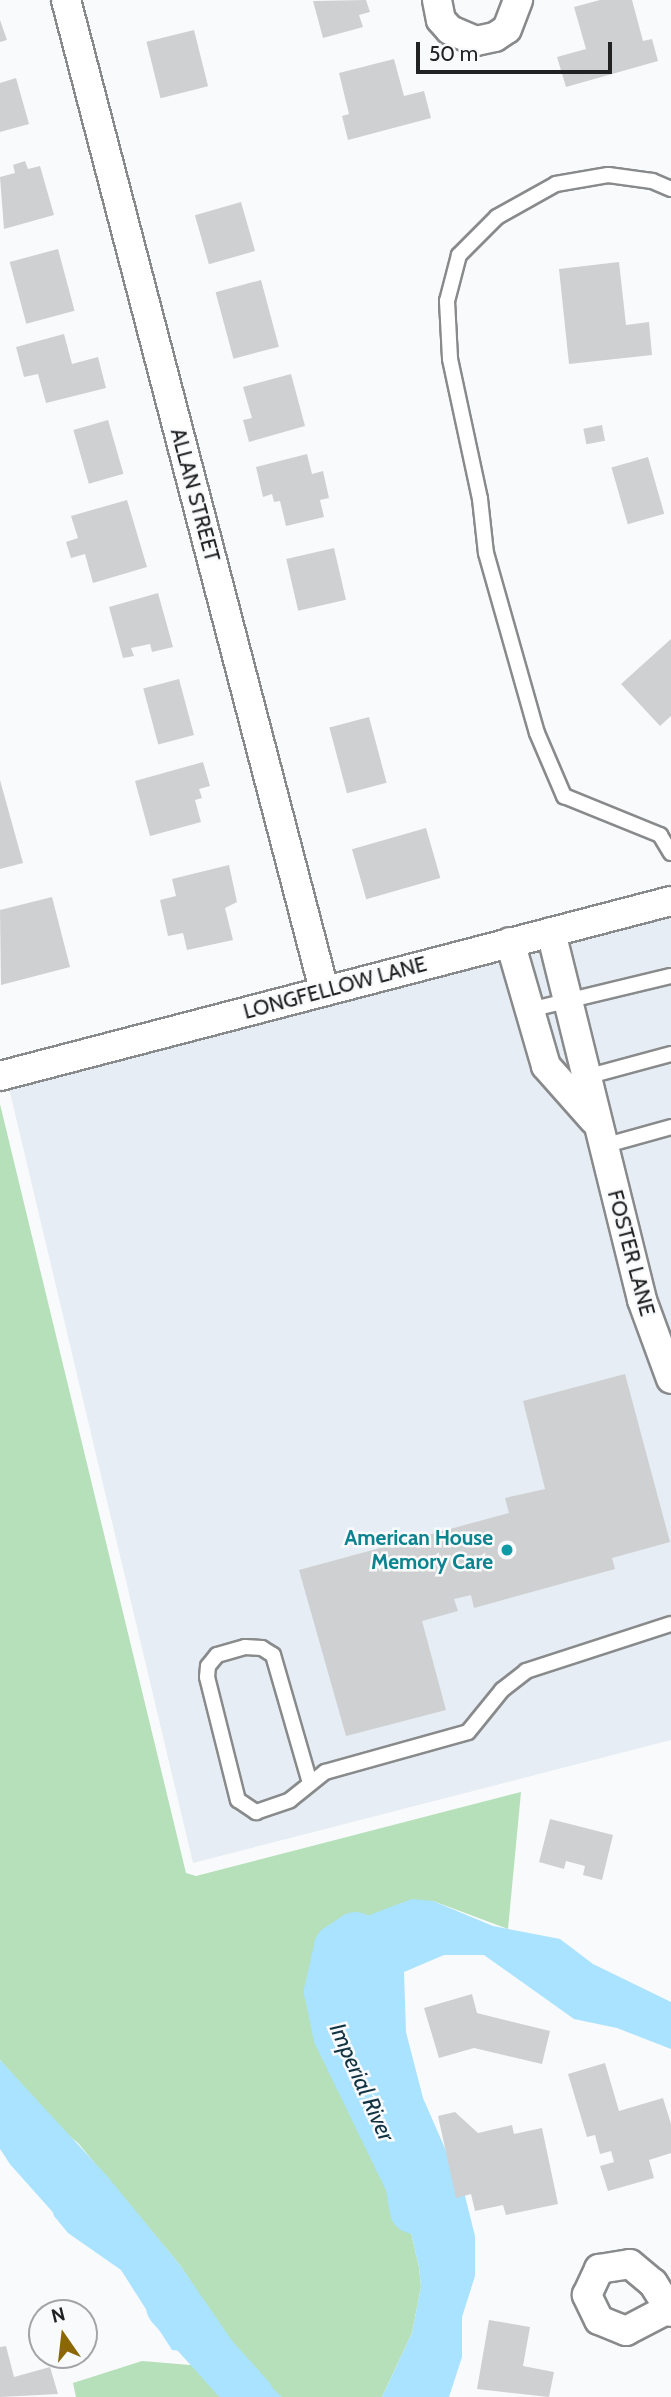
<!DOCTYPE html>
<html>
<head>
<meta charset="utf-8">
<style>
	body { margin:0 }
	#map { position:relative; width:671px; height:2397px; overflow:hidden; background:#f9fafc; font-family:Cabin,sans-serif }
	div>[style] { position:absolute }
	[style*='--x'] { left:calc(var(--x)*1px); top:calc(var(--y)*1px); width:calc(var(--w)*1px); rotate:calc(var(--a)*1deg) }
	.built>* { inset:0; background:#e6edf4 }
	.green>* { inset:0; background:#b5e0ba }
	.water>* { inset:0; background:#a9e3ff }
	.river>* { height:47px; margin:-23.5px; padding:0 23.5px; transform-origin:23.5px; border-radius:23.5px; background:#a9e3ff }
	.building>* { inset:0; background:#cfd0d1; transform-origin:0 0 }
	.roads { filter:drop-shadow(2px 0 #898a8b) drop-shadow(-2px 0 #898a8b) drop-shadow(0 2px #898a8b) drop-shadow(0 -2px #898a8b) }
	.lane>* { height:14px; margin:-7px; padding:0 7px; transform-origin:7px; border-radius:7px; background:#fff }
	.street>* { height:28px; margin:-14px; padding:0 14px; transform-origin:14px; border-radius:14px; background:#fff }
	.dots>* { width:19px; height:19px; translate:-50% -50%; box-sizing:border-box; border:4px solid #f9fafc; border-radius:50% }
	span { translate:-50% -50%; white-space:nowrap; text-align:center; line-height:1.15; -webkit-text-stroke:5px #f9fafc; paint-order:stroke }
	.street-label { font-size:21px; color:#222223 }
	.culture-label { font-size:21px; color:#0d838f; font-weight:700 }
	.right { translate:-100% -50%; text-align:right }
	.water-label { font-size:23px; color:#113342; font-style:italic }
	.north { position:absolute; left:28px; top:2299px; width:70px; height:70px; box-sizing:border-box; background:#f9fafc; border:2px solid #a3a4a5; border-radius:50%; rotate:346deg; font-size:19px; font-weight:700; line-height:28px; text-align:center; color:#222223 }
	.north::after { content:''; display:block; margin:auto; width:24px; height:32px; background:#8b6706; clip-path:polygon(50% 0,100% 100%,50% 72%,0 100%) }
	.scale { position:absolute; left:416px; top:42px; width:196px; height:32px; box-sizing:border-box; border:4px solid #222223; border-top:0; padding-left:9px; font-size:21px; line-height:24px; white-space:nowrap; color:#222223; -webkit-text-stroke:5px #f9fafc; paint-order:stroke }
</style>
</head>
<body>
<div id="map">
	<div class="built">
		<div style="clip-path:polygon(671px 912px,671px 1740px,193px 1863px,8px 1084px)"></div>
	</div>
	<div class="green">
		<div style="clip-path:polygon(0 1104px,186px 1873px,196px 1876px,521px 1792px,508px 1929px,433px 1901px,326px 1982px,351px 2039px,362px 2083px,389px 2137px,419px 2267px,421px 2287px,412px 2333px,382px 2397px,282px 2397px,264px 2384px,225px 2334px,180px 2265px,78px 2143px,62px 2130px,0 2060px)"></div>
		<div style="clip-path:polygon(142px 2361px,214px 2367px,241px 2397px,76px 2397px,73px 2383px)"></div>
	</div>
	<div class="water">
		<div style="clip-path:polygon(412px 1899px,433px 1901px,493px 1926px,560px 1939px,593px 1964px,671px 2002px,671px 2049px,617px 2028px,574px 2019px,484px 1955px,444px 1955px,404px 1972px,406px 2032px,423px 2098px,464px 2192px,475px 2236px,475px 2276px,462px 2317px,462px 2357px,449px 2397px,382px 2397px,412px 2333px,421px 2287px,419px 2267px,389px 2137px,362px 2083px,351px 2039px,326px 1982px,331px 1960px,351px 1922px)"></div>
		<div style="clip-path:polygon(0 2060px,107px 2176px,180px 2265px,250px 2367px,282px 2397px,256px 2397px,219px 2355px,172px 2350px,121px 2270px,68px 2233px,54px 2216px,34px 2154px,0 2128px)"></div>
	</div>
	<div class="river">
		<div style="--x:355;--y:1935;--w:22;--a:146"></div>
		<div style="--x:337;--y:1947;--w:45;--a:102.8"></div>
		<div style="--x:327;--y:1991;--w:44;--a:78.2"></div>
		<div style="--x:336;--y:2034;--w:165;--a:64.1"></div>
		<div style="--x:408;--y:2182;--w:28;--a:80"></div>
		<div style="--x:0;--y:2106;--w:51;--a:56.9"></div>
		<div style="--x:28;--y:2149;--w:74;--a:48.3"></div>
		<div style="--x:169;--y:2306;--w:122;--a:48"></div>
	</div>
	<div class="building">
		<div style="clip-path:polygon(366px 0,370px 12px,359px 15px,363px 27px,323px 38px,313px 1px)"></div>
		<div style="clip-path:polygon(600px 0,632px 0,643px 41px,652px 39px,658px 61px,566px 87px,557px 57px,586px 49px,574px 7px)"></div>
		<div style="clip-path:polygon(0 20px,7px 40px,0 42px)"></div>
		<div style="left:194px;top:30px;width:58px;height:49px;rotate:76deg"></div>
		<div style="clip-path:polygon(394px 59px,404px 96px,424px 91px,431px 118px,348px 140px,342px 116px,349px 114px,339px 73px)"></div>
		<div style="clip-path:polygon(16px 78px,29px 124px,0 132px,0 83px)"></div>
		<div style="clip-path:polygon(25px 161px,28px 169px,40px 166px,54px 215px,4px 229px,0 177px,15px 173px,13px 165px)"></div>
		<div style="left:241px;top:202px;width:51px;height:48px;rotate:74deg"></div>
		<div style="left:58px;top:249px;width:64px;height:50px;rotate:75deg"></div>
		<div style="clip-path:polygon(619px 262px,626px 325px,649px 322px,652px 355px,569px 364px,559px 269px)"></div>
		<div style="left:261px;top:280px;width:69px;height:47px;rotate:75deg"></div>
		<div style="clip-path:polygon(64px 334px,72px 364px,98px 357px,106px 388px,46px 403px,38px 374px,24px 377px,16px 347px)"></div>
		<div style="clip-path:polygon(291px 374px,305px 426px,249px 442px,243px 420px,252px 418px,243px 387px)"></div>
		<div style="left:108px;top:420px;width:56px;height:36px;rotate:74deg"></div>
		<div style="left:602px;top:425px;width:16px;height:19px;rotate:79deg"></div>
		<div style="clip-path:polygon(307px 454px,312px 474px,323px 471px,329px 498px,320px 500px,324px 517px,286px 526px,280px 501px,274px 502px,272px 494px,263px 497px,256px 467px)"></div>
		<div style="left:648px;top:457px;width:59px;height:38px;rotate:74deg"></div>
		<div style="clip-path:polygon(127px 500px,147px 567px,93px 583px,85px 554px,71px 558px,66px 542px,78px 538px,71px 516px)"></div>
		<div style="left:334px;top:548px;width:53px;height:49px;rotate:77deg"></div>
		<div style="clip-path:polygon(158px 593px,173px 647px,152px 652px,150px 644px,131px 648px,134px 656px,123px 658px,109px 607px)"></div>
		<div style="clip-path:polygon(671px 639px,671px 716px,660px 726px,621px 684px)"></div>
		<div style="left:179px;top:679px;width:58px;height:37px;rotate:75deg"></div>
		<div style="left:369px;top:717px;width:68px;height:41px;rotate:75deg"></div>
		<div style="clip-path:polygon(203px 762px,210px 786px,199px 789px,202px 798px,195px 800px,201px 822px,150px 836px,135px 781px)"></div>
		<div style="clip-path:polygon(0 780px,23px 863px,0 869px)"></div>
		<div style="left:426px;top:828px;width:52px;height:77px;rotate:74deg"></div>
		<div style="clip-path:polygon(229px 865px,237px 902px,225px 908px,233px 940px,187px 950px,183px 933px,168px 936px,160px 900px,176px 896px,172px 879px)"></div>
		<div style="clip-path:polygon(52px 897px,70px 967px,1px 985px,0 910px)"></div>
		<div style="clip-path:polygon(625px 1374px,670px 1542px,612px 1558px,615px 1569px,474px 1608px,471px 1595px,454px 1599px,458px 1611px,422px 1621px,446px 1710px,346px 1736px,299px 1570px,509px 1513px,505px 1498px,545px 1489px,523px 1401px)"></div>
		<div style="clip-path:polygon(550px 1819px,613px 1835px,602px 1880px,583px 1875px,585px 1866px,566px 1861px,564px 1869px,539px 1862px)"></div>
		<div style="clip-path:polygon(472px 1994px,477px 2013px,550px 2031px,542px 2064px,474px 2048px,439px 2058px,424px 2008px)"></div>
		<div style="clip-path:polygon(605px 2063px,619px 2111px,663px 2098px,671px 2124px,671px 2153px,649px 2160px,654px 2178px,608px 2191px,600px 2166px,614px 2162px,611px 2151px,600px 2154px,595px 2135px,587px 2137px,568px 2074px)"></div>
		<div style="clip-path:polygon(455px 2112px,478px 2133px,512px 2125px,514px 2134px,542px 2128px,558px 2204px,506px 2215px,503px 2205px,475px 2211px,471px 2194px,456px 2198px,438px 2116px)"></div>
		<div style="clip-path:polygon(489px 2320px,530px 2327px,523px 2366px,554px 2372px,549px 2397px,477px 2389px)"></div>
		<div style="clip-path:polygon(6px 2346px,14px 2377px,50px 2367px,58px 2394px,0 2397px,0 2347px)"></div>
	</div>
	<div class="roads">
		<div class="lane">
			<div style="--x:671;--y:189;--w:21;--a:-157"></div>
			<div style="--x:652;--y:181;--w:44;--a:-172.2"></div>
			<div style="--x:608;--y:175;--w:53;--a:170.2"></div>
			<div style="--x:556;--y:184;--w:68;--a:150.8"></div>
			<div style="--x:497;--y:217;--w:54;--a:135"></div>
			<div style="--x:459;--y:255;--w:48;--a:104.6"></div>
			<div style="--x:447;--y:301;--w:58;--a:87"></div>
			<div style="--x:450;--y:359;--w:143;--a:77.9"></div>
			<div style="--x:480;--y:499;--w:54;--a:83.7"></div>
			<div style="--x:486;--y:553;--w:187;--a:74.2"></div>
			<div style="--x:537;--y:733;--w:69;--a:66.8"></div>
			<div style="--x:564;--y:796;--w:104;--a:22.1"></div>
			<div style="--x:660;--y:835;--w:21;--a:59"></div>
			<div style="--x:529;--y:1010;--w:146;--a:-13.5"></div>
			<div style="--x:582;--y:1078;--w:92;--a:-15.1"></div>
			<div style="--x:603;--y:1146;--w:71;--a:-15.6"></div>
			<div style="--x:310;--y:1783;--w:133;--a:-106.1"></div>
			<div style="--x:273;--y:1655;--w:13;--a:-148"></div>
			<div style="--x:262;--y:1648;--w:17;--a:-177"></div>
			<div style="--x:245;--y:1647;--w:29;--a:164"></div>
			<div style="--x:217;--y:1655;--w:14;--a:129"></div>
			<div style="--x:208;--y:1666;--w:11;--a:95"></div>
			<div style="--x:207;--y:1677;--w:127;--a:75.9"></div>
			<div style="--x:238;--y:1800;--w:22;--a:34"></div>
			<div style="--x:256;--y:1812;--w:36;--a:-19"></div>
			<div style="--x:290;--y:1800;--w:45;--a:-38.7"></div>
			<div style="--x:325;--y:1772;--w:148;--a:-15.6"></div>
			<div style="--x:468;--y:1732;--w:54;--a:-51"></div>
			<div style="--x:502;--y:1690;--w:31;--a:-38"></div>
			<div style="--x:526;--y:1671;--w:152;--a:-18"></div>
		</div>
		<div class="street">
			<div style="--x:66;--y:0;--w:1023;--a:75.39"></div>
			<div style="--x:437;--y:0;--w:20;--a:79"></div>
			<div style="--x:441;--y:20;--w:13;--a:48"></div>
			<div style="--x:450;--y:30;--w:28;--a:23"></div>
			<div style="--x:476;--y:41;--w:19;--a:-12"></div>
			<div style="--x:495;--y:37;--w:14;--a:-34"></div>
			<div style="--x:507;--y:29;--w:31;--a:-69"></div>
			<div style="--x:551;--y:932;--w:379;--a:76.1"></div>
			<div style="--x:642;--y:1300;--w:84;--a:69.8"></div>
			<div style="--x:510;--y:942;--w:129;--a:73.8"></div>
			<div style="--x:546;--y:1066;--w:72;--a:48.4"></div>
			<div style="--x:0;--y:1076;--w:693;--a:-14.62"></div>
			<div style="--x:666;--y:2310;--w:45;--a:152.3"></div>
			<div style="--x:626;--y:2331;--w:29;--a:-158"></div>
			<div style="--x:599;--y:2320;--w:28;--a:-116"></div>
			<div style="--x:587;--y:2295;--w:29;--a:-65"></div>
			<div style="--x:599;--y:2269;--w:31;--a:-9"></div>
			<div style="--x:630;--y:2264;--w:30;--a:40"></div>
			<div style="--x:653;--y:2283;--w:34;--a:58"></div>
		</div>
	</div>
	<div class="dots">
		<div style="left:507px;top:1550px;background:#0f9aa8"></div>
	</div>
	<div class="street-label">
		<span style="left:195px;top:495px;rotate:75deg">ALLAN STREET</span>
		<span style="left:335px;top:988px;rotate:-15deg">LONGFELLOW LANE</span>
		<span style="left:631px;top:1253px;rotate:75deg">FOSTER LANE</span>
	</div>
	<div class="culture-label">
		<span class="right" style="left:493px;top:1550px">American House<br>Memory Care</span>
	</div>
	<div class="water-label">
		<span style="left:362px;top:2082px;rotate:66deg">Imperial River</span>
	</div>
	<div class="north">N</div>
	<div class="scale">50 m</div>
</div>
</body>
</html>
